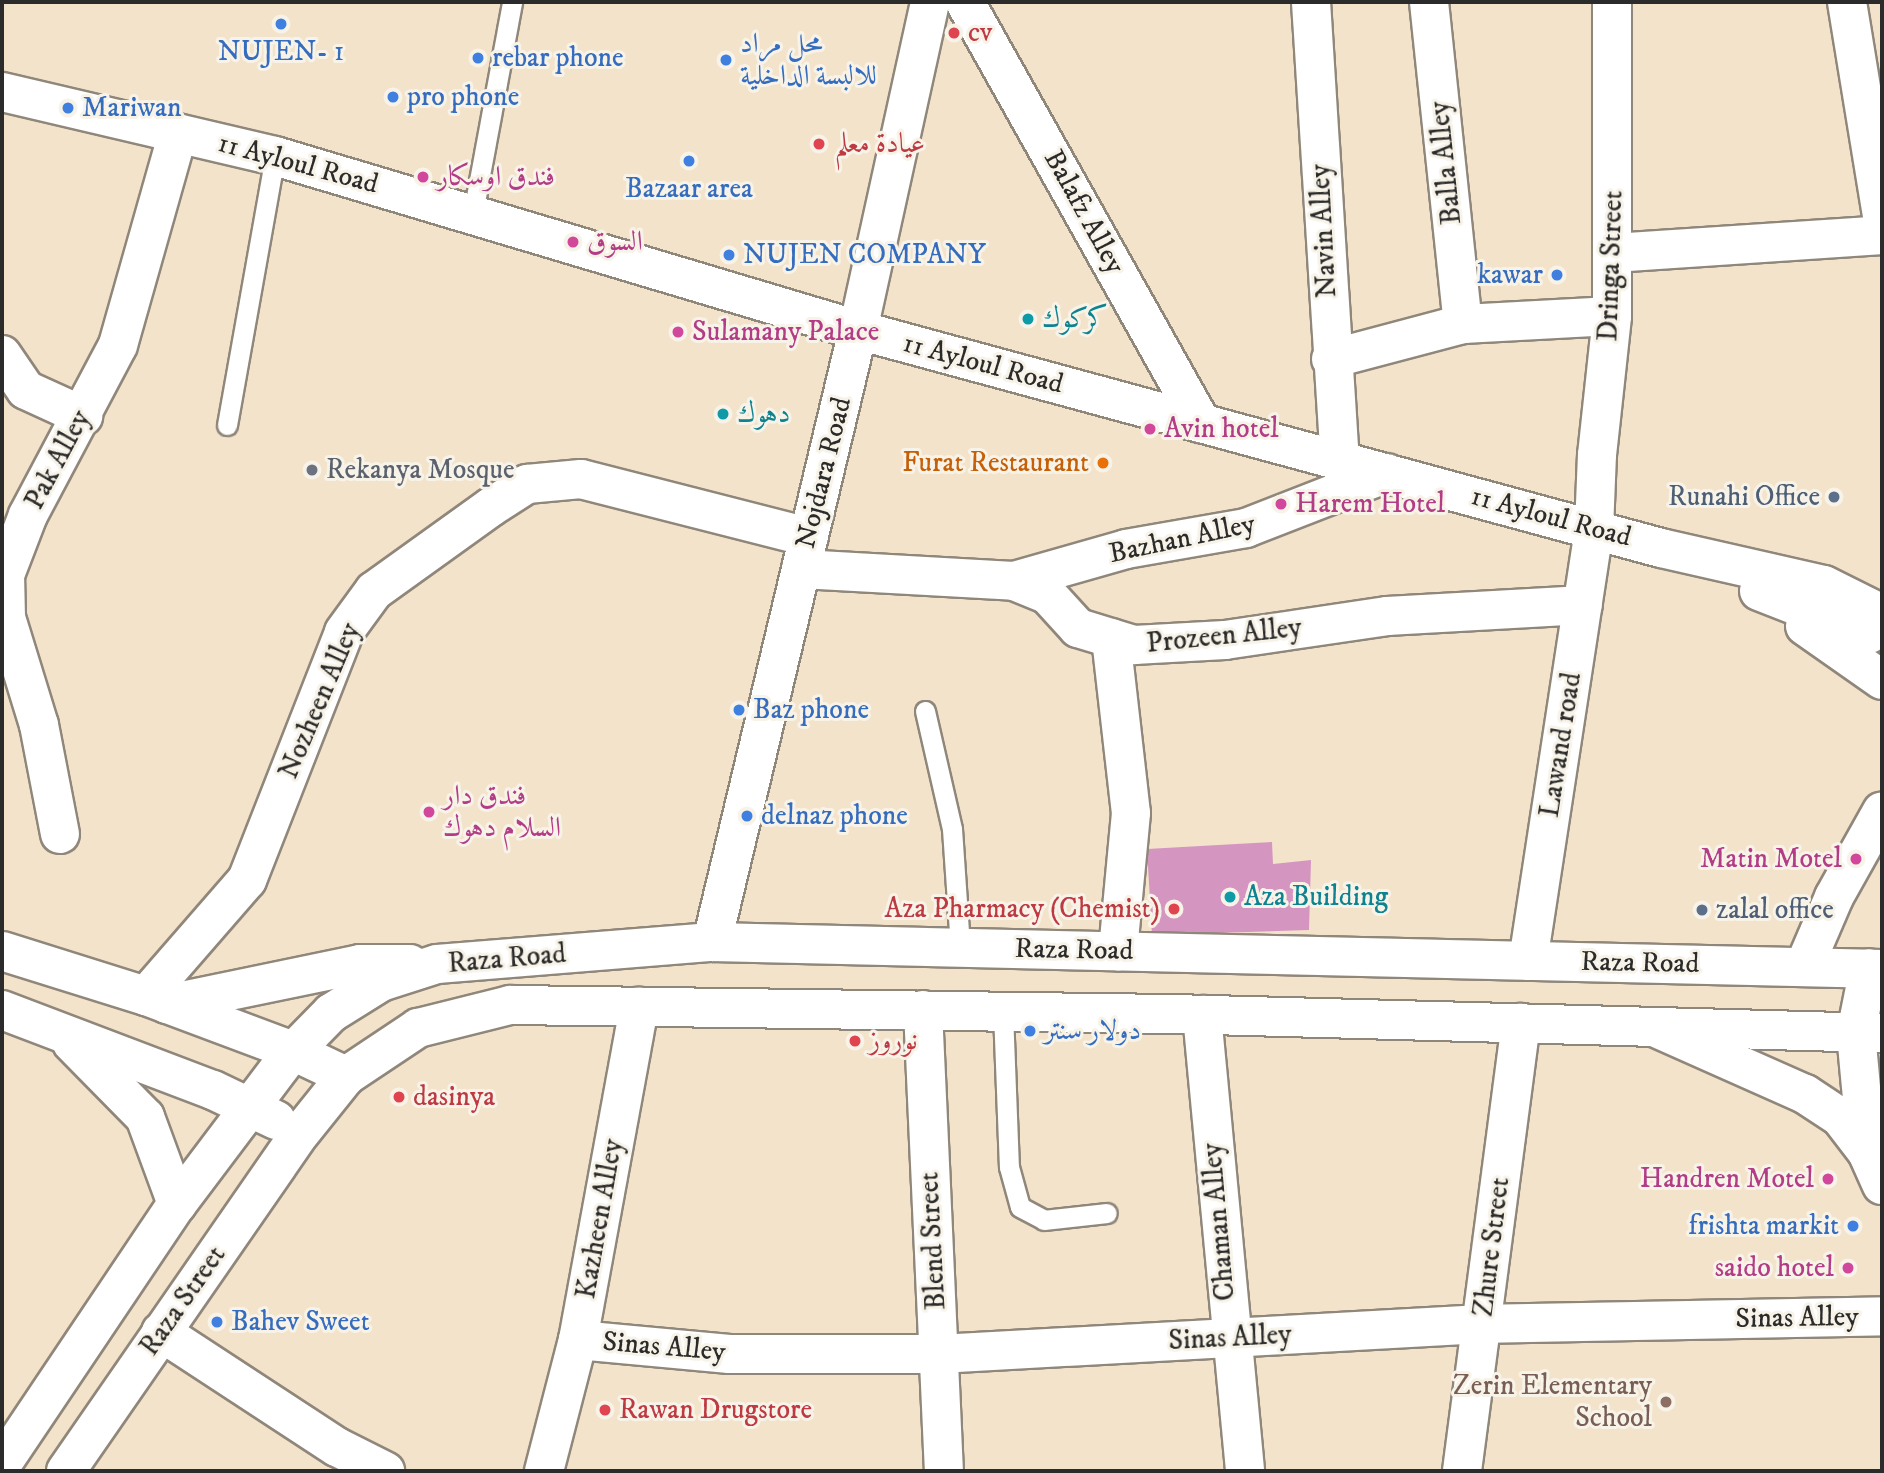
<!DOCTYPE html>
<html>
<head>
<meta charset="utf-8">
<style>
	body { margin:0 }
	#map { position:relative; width:1884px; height:1473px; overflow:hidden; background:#f4e3cb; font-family:"IM FELL DW Pica",Amiri,serif }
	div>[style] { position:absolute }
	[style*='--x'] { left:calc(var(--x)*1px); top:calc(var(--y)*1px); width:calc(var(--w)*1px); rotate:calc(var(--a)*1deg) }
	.building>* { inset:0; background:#d496c1 }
	.roads { filter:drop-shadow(2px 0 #90877b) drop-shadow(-2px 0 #90877b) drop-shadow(0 2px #90877b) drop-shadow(0 -2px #90877b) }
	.service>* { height:19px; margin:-9.5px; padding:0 9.5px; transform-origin:9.5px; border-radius:9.5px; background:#fff }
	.minor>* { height:38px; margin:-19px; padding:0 19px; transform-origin:19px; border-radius:19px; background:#fff }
	.tertiary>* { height:38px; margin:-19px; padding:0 19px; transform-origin:19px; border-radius:19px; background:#fff }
	.primary>* { height:38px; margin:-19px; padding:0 19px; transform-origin:19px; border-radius:19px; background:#fff }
	.trunk>* { height:38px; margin:-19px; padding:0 19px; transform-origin:19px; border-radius:19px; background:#fff }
	.dots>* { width:19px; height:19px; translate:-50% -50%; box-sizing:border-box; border:4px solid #f7f3e8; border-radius:50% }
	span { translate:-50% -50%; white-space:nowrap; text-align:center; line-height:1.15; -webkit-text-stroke:6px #f7f3e8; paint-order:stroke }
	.health-label { font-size:28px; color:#be3a42 }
	.left { translate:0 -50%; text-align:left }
	.right { translate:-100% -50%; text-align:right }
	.shop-label { font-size:28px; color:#366cbe }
	.street-label { font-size:28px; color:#2b2b2b }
	.hotel-label { font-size:28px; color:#b23c85 }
	.culture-label { font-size:28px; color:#0d838f }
	.food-label { font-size:28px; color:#c56008 }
	.worship-label { font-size:28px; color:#5b616d }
	.service-label { font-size:28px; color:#4e5e75 }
	.education-label { font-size:28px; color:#785e54 }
	.frame { position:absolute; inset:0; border:4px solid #2b2b2b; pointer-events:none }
</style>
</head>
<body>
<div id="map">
	<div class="building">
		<div style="clip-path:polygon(1272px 842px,1273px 864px,1311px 860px,1309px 930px,1152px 935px,1147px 849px)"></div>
	</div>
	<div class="roads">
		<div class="service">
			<div style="--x:473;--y:213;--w:215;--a:-79.5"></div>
			<div style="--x:227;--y:425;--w:273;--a:-79.9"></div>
			<div style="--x:925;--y:711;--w:121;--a:77.1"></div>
			<div style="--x:952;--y:829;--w:118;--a:86.1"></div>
			<div style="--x:1003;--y:1012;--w:155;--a:87.8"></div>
			<div style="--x:1009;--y:1167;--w:41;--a:74.6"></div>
			<div style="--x:1020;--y:1207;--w:27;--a:28"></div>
			<div style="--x:1044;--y:1220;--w:63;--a:-6.3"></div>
		</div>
		<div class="minor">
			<div style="--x:965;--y:2;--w:483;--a:60.7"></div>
			<div style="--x:1311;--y:2;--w:459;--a:86.4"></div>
			<div style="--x:1429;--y:2;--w:324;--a:84"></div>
			<div style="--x:1847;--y:2;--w:217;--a:80.7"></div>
			<div style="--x:1613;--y:253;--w:270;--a:-3.8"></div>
			<div style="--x:2;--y:355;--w:42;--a:55.6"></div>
			<div style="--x:26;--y:390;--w:63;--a:24.5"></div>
			<div style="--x:1331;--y:359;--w:137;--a:-14.9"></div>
			<div style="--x:1463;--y:324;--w:149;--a:-3.1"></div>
			<div style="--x:801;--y:569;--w:213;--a:3.2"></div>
			<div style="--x:1014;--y:581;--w:35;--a:22"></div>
			<div style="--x:1047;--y:594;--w:46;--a:47.6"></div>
			<div style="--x:1078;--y:628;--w:59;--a:16.9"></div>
			<div style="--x:1134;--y:645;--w:91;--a:-3.1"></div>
			<div style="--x:1225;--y:640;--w:165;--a:-8.4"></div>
			<div style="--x:1388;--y:616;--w:195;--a:-3.2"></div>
			<div style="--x:1014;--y:581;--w:116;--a:-15.9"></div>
			<div style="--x:1126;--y:549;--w:122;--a:-9.9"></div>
			<div style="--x:1246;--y:528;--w:151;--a:-21.3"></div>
			<div style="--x:1111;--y:638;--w:176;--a:83.5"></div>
			<div style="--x:1131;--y:813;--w:139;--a:95.4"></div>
			<div style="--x:60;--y:834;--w:111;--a:-100.9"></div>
			<div style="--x:39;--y:725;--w:112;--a:-107.1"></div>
			<div style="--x:6;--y:618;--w:43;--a:-91.3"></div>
			<div style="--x:5;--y:575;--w:64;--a:-69"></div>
			<div style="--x:28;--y:515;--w:192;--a:-62.1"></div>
			<div style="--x:118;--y:345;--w:220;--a:-74.2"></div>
			<div style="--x:712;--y:942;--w:629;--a:-76.58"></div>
			<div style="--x:858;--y:330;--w:336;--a:-77.6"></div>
			<div style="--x:1528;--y:961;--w:437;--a:-81.3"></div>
			<div style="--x:1594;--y:529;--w:74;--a:-87.7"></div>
			<div style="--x:1597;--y:455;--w:140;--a:-83.8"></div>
			<div style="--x:1612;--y:316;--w:314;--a:-90"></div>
			<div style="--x:146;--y:996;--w:154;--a:-49"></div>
			<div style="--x:247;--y:880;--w:266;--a:-68.6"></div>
			<div style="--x:344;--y:632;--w:51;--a:-53.8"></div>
			<div style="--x:374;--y:591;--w:144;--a:-35.7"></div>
			<div style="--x:491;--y:507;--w:43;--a:-32.6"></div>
			<div style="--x:527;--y:484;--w:54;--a:-5.3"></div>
			<div style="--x:581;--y:479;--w:235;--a:14.3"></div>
			<div style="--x:923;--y:1010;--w:461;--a:87.4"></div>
			<div style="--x:1202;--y:1015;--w:458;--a:84.6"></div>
			<div style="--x:161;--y:1332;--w:210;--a:33.2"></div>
			<div style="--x:337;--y:1447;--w:54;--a:26.6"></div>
			<div style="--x:578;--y:1340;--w:152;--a:5.3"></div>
			<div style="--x:729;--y:1354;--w:210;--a:0"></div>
			<div style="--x:939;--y:1354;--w:544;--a:-3.16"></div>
			<div style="--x:1482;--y:1324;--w:400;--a:-1.1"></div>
			<div style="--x:544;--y:1471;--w:135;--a:-75.5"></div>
			<div style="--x:578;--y:1340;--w:339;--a:-79.6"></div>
			<div style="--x:1462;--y:1471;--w:452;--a:-82.5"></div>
		</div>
		<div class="tertiary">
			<div style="--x:1656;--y:1028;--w:163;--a:23.9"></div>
			<div style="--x:1805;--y:1094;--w:42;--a:33.3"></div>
			<div style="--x:1840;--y:1117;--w:44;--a:52.4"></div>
			<div style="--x:1867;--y:1152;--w:36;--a:66"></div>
			<div style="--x:1867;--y:1152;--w:120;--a:-95.3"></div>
			<div style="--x:1856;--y:1033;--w:66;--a:-78.7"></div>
		</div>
		<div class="primary">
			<div style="--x:2;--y:951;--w:151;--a:17.4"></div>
			<div style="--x:146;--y:996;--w:157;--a:20.5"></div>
			<div style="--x:293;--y:1051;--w:59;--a:25.3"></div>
			<div style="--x:167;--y:1004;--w:197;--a:-11.7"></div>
			<div style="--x:360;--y:964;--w:50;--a:0"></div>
			<div style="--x:2;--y:1010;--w:226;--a:20.8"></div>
			<div style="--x:213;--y:1090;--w:70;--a:25.5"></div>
			<div style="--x:72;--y:1043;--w:104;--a:45.4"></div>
			<div style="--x:145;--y:1117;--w:93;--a:69.8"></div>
			<div style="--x:2;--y:1464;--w:313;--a:-56.1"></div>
			<div style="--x:177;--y:1204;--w:183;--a:-53"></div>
			<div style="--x:287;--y:1058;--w:63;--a:-45.6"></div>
			<div style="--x:331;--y:1013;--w:59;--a:-31.8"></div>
			<div style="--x:381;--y:982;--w:59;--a:-17.8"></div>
			<div style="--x:437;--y:964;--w:276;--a:-4.6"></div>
			<div style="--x:712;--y:942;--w:1170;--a:1.32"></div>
			<div style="--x:66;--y:1471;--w:412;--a:-55.3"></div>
			<div style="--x:301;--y:1132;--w:72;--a:-51.2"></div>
			<div style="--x:346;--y:1076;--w:87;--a:-33.7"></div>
			<div style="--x:418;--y:1028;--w:95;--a:-14"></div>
			<div style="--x:510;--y:1005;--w:663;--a:0.78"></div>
			<div style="--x:1173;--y:1014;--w:709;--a:1.54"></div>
		</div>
		<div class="trunk">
			<div style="--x:2;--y:92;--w:280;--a:13.2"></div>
			<div style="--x:275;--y:156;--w:608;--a:16.62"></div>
			<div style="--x:858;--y:330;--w:832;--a:15.19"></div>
			<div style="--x:1661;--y:548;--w:167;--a:12.8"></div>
			<div style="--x:1824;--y:585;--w:65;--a:26.6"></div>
			<div style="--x:1759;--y:591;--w:118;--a:21.4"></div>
			<div style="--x:1805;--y:626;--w:94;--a:35"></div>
			<div style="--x:1804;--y:967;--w:76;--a:-66.8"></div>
			<div style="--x:1834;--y:897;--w:98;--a:-60.8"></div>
		</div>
	</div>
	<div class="dots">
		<div style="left:281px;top:24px;background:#3f7fe0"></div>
		<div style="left:954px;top:33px;background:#e0444e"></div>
		<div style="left:478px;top:58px;background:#3f7fe0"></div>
		<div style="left:726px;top:60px;background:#3f7fe0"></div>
		<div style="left:393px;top:97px;background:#3f7fe0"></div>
		<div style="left:68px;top:108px;background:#3f7fe0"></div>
		<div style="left:819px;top:144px;background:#e0444e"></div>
		<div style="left:689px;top:161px;background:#3f7fe0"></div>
		<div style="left:423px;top:177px;background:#d1479c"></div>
		<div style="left:573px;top:242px;background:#d1479c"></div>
		<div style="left:729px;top:255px;background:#3f7fe0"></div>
		<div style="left:1557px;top:275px;background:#3f7fe0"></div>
		<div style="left:1028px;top:319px;background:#0f9aa8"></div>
		<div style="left:678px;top:332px;background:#d1479c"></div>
		<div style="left:723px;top:414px;background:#0f9aa8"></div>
		<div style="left:1150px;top:429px;background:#d1479c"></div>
		<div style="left:1103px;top:463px;background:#e8710a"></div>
		<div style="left:312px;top:470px;background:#6b7280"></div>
		<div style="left:1834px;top:497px;background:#5c6f8a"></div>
		<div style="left:1281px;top:504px;background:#d1479c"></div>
		<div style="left:739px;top:710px;background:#3f7fe0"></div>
		<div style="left:429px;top:812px;background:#d1479c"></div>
		<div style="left:747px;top:816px;background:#3f7fe0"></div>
		<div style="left:1856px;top:859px;background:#d1479c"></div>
		<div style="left:1230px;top:897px;background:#0f9aa8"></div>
		<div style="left:1174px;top:909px;background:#e0444e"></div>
		<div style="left:1702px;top:910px;background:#5c6f8a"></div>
		<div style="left:1030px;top:1031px;background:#3f7fe0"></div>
		<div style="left:855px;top:1041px;background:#e0444e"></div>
		<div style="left:399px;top:1097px;background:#e0444e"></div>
		<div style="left:1828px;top:1179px;background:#d1479c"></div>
		<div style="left:1853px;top:1226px;background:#3f7fe0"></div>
		<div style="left:1848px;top:1268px;background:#d1479c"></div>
		<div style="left:217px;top:1322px;background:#3f7fe0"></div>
		<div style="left:1666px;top:1402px;background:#8d6e63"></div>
		<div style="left:605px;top:1410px;background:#e0444e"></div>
	</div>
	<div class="health-label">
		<span class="left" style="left:968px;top:33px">cv</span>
		<span class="left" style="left:835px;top:144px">عيادة معلم</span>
		<span class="right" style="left:1160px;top:909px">Aza Pharmacy (Chemist)</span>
		<span class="left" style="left:869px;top:1041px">نوروز</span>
		<span class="left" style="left:413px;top:1097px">dasinya</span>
		<span class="left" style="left:619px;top:1410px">Rawan Drugstore</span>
	</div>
	<div class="shop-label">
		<span class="left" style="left:740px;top:60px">محل مراد<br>للالبسة الداخلية</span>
		<span style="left:281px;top:52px">NUJEN- 1</span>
		<span class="left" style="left:492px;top:58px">rebar phone</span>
		<span class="left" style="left:407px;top:97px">pro phone</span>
		<span class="left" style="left:82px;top:108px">Mariwan</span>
		<span style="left:689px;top:189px">Bazaar area</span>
		<span class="left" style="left:743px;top:255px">NUJEN COMPANY</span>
		<span class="right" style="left:1543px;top:275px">kawar</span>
		<span class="left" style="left:753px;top:710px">Baz phone</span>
		<span class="left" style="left:761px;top:816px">delnaz phone</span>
		<span class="left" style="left:1044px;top:1031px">دولار سنتر</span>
		<span class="right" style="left:1839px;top:1226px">frishta markit</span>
		<span class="left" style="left:231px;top:1322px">Bahev Sweet</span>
	</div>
	<div class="street-label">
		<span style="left:1446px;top:163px;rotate:-96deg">Balla Alley</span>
		<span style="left:298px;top:164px;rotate:15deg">11 Ayloul Road</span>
		<span style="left:1084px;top:212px;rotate:61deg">Balafz Alley</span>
		<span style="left:1324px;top:231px;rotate:-93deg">Navin Alley</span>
		<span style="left:1611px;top:266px;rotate:-88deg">Dringa Street</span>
		<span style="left:983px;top:364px;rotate:15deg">11 Ayloul Road</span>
		<span style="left:58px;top:460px;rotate:-62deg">Pak Alley</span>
		<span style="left:824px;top:473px;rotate:-76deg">Nojdara Road</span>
		<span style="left:1551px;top:517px;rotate:15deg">11 Ayloul Road</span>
		<span style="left:1182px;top:539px;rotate:-12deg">Bazhan Alley</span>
		<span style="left:1224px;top:636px;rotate:-6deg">Prozeen Alley</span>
		<span style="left:320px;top:701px;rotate:-67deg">Nozheen Alley</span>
		<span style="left:1561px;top:745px;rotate:-81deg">Lawand road</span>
		<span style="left:1074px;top:950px;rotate:1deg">Raza Road</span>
		<span style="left:507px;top:959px;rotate:-5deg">Raza Road</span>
		<span style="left:1640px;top:963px;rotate:1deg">Raza Road</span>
		<span style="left:600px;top:1219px;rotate:-80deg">Kazheen Alley</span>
		<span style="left:1219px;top:1222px;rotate:-95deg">Chaman Alley</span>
		<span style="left:933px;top:1241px;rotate:-93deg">Blend Street</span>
		<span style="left:1492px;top:1247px;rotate:-83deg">Zhure Street</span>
		<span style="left:183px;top:1301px;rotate:-55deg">Raza Street</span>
		<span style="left:1797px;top:1318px;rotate:-1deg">Sinas Alley</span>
		<span style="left:1230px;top:1338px;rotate:-3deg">Sinas Alley</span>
		<span style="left:664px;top:1347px;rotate:5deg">Sinas Alley</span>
	</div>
	<div class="hotel-label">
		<span class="left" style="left:437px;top:177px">فندق اوسكار</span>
		<span class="left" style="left:587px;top:242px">السوق</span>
		<span class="left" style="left:692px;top:332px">Sulamany Palace</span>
		<span class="left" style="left:1164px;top:429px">Avin hotel</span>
		<span class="left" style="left:1295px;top:504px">Harem Hotel</span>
		<span class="left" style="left:443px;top:812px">فندق دار<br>السلام دهوك</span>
		<span class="right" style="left:1842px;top:859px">Matin Motel</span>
		<span class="right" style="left:1814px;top:1179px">Handren Motel</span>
		<span class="right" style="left:1834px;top:1268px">saido hotel</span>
	</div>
	<div class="culture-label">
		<span class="left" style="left:1042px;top:319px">كركوك</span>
		<span class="left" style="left:737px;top:414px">دهوك</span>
		<span class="left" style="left:1244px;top:897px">Aza Building</span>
	</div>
	<div class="food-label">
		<span class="right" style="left:1089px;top:463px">Furat Restaurant</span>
	</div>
	<div class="worship-label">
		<span class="left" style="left:326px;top:470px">Rekanya Mosque</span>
	</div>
	<div class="service-label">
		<span class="right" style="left:1820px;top:497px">Runahi Office</span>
		<span class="left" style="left:1716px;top:910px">zalal office</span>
	</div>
	<div class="education-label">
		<span class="right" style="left:1652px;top:1402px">Zerin Elementary<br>School</span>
	</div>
	<div class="frame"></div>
</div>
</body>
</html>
